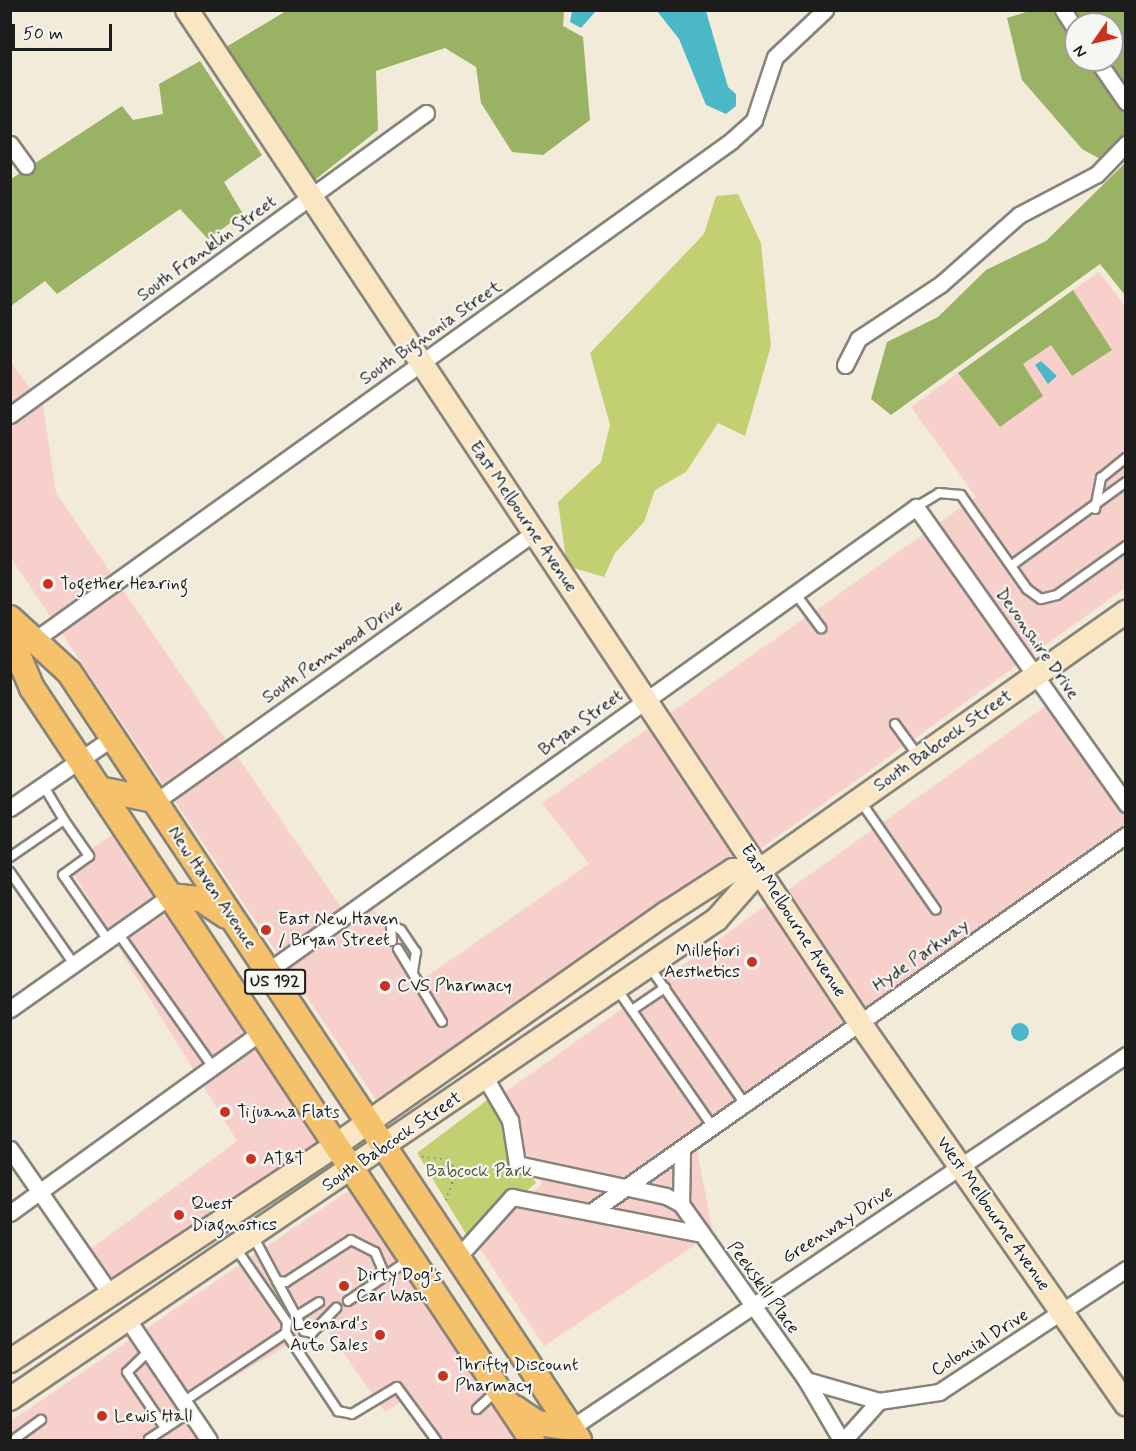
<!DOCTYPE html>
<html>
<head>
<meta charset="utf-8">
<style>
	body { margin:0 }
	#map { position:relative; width:1136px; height:1451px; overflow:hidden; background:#f2ebd9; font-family:Mynerve,sans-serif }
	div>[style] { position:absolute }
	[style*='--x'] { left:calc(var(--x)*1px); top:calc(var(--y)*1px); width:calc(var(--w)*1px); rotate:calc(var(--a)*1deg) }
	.built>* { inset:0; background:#f7d0cb }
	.green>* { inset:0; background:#c2d072 }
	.forest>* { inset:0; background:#99b264 }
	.water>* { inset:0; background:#4bb8c7 }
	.round { border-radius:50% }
	.path>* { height:2px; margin-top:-1px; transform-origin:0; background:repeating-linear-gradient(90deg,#87847a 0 1.5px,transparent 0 6px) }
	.roads { filter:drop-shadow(2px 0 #87847a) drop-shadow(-2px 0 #87847a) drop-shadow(0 2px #87847a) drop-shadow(0 -2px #87847a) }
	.lane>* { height:8px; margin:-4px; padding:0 4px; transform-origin:4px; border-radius:4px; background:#fff }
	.street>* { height:15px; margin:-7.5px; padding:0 7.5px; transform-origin:7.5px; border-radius:7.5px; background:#fff }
	.secondary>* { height:22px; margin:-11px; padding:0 11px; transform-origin:11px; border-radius:11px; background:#fbe6c4 }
	.primary>* { height:24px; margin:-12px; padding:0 12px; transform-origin:12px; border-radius:12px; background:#f5c16b }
	.dots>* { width:16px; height:16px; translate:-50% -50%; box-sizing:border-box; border:3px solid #f6f6f2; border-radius:50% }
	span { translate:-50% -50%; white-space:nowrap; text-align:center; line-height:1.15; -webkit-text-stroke:4.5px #f6f6f2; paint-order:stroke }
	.shield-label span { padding:2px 4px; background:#f6f6f2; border:2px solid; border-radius:4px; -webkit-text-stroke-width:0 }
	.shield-label { font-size:16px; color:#1c1c1c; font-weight:700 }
	.street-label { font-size:18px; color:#1c1c1c }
	.poi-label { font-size:18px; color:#1c1c1c }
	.left { translate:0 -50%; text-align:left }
	.right { translate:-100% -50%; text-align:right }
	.park-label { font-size:18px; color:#565b3a }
	.frame { position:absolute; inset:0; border:12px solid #1c1c1c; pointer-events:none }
	.north { position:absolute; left:1064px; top:12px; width:60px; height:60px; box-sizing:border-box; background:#f6f6f2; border:2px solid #9f9f9c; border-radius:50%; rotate:236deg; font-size:16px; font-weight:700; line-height:24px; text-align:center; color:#1c1c1c }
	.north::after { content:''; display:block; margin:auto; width:21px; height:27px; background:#c8321e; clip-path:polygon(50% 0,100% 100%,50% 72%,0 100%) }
	.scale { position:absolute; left:12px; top:24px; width:100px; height:27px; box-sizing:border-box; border:3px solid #1c1c1c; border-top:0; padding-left:8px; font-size:18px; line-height:21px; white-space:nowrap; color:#1c1c1c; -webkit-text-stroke:4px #f6f6f2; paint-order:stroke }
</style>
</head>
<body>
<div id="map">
	<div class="built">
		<div style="clip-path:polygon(1099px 272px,1125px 306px,1125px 588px,757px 851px,666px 716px,976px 497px,911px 407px,958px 373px,1000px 426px,1023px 364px,1051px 344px,1072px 376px,1111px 350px,1073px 290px)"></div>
		<div style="clip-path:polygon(10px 361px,43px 406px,56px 493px,352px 923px,373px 909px,423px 979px,589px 864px,542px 803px,653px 725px,744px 860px,379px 1104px,11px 558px)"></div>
		<div style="clip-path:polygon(1047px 705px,1125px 810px,1125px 844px,870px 1023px,784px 893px)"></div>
		<div style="clip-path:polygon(118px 831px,321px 1147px,111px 1282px,91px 1249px,237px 1141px,68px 865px)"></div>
		<div style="clip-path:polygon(771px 902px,857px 1032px,696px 1145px,713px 1233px,544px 1346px,475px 1241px,542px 1184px,497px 1098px)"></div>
		<div style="clip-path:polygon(354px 1187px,519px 1440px,438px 1440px,409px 1397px,385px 1412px,323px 1324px,192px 1402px,144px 1330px)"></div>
		<div style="clip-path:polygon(131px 1339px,199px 1440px,11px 1440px,11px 1421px)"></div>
	</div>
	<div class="green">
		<div style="clip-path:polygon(738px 194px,761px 243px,771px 346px,745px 436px,718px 423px,686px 472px,655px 490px,644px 522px,615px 553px,604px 577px,567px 566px,558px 502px,601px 462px,610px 425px,590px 353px,704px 234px,716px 196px)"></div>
		<div style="clip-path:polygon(490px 1098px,536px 1183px,469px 1239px,417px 1153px)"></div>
	</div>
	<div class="forest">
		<div style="clip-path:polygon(286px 11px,564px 11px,563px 26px,583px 37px,590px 120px,543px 155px,512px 152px,481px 103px,476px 67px,445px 48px,376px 71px,378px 130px,311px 183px,221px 50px)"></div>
		<div style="clip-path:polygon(evenodd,1029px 11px,1125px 11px,1125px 154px,1113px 166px,1082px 149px,1022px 80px,1007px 18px,1029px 11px,1076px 24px,1112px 24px,1112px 60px,1076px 60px,1076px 24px)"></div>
		<div style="clip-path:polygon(200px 61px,262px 155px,224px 182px,243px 214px,208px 239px,180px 209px,57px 294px,45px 281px,11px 306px,11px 179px,122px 106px,133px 120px,163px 114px,159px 84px)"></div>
		<div style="clip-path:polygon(1125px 163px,1125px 295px,1100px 264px,891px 415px,871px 399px,887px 342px,938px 317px,986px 270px,1046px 241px)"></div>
		<div style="clip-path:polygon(1073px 290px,1112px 350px,1072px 376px,1051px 345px,1023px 364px,1043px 396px,1000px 427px,958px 373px)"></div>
	</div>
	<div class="water">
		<div style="clip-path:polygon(572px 11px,572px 10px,596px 11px,581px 28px,570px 22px)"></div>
		<div style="clip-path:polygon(657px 11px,706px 11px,728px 87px,736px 94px,736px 106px,726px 114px,706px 105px,679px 39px)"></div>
		<div style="clip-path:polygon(1041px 361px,1057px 376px,1048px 384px,1035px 365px)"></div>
		<div class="round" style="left:1011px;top:1023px;width:18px;height:18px"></div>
	</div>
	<div class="path">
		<div style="--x:422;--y:1157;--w:27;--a:6"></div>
		<div style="--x:449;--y:1160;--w:13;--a:58"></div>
		<div style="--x:456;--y:1171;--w:31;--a:109"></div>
	</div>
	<div class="roads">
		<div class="lane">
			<div style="--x:916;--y:507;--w:27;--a:-31"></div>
			<div style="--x:939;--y:493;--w:22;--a:5"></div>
			<div style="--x:961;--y:495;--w:115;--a:54.9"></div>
			<div style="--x:1027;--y:589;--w:17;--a:36"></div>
			<div style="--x:1041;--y:599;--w:16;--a:-14"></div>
			<div style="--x:1057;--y:595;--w:85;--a:-35.4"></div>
			<div style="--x:1095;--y:509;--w:32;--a:-79"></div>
			<div style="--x:1101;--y:478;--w:32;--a:-39"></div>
			<div style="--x:1012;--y:565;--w:141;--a:-36.1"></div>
			<div style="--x:795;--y:593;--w:44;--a:53.4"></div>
			<div style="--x:895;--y:724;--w:39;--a:54"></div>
			<div style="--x:43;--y:785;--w:41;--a:59"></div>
			<div style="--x:861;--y:802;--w:131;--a:55.2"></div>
			<div style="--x:10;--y:857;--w:65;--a:-34.4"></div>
			<div style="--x:64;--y:820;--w:44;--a:55.2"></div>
			<div style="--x:89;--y:856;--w:32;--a:144"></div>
			<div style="--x:63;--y:875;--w:79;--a:55.3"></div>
			<div style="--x:10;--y:872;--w:112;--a:55.2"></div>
			<div style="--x:118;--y:933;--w:164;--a:54.7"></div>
			<div style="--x:392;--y:941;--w:16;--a:-94"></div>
			<div style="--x:391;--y:925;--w:11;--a:27"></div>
			<div style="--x:401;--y:930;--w:27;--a:56"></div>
			<div style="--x:416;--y:952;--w:20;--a:99"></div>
			<div style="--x:398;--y:949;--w:85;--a:58.9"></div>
			<div style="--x:649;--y:966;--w:168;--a:55.2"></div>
			<div style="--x:617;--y:989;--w:168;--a:55.2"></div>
			<div style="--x:632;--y:1010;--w:40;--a:-34"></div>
			<div style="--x:253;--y:1236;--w:51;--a:61.9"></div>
			<div style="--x:277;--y:1281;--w:9;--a:6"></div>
			<div style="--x:286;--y:1282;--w:77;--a:-32.9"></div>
			<div style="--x:351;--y:1240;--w:27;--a:27"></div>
			<div style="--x:375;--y:1252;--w:26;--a:67"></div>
			<div style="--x:385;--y:1276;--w:29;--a:-34"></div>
			<div style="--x:235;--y:1247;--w:91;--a:55.3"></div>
			<div style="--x:287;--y:1322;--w:11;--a:95"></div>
			<div style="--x:277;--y:1281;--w:57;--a:61.6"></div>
			<div style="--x:304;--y:1331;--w:8;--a:14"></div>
			<div style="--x:312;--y:1333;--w:35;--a:-46"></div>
			<div style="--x:348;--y:1301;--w:45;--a:-34"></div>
			<div style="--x:297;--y:1316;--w:26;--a:-32"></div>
			<div style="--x:149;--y:1351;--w:30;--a:136"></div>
			<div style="--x:127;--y:1372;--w:68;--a:55.8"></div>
			<div style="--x:183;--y:1402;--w:124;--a:-33.8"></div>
			<div style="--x:286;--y:1333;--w:94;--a:56.3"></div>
			<div style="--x:338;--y:1411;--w:14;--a:12"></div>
			<div style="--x:352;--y:1414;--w:52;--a:-31"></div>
			<div style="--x:397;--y:1387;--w:66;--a:53.7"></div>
			<div style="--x:477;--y:1409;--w:25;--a:-43"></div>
			<div style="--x:16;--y:1438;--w:31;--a:-36"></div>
			<div style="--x:149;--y:1439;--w:49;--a:-33.4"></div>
		</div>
		<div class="street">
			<div style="--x:1063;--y:10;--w:24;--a:57"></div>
			<div style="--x:1097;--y:60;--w:51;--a:55.4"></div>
			<div style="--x:10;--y:144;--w:27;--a:54"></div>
			<div style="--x:845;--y:365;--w:29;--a:-63"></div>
			<div style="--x:858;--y:339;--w:100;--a:-33.5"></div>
			<div style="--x:941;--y:284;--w:104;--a:-41.5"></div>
			<div style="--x:1019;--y:215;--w:88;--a:-27.7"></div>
			<div style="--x:1097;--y:174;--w:42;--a:-46"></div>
			<div style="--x:10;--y:415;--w:514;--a:-35.98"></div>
			<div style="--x:29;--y:644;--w:864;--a:-35.62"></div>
			<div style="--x:731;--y:141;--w:31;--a:-42"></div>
			<div style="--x:754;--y:120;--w:66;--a:-71.6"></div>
			<div style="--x:775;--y:57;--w:69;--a:-43.2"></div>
			<div style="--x:155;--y:802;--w:465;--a:-35.4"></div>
			<div style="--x:10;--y:808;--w:124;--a:-34.5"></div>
			<div style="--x:268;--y:971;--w:797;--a:-35.6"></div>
			<div style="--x:916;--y:507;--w:364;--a:54.7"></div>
			<div style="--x:10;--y:1009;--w:196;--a:-35.2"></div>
			<div style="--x:486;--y:1079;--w:48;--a:59.7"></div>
			<div style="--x:510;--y:1120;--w:45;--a:81"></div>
			<div style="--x:517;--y:1164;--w:152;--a:12.1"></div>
			<div style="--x:666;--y:1196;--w:17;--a:28"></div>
			<div style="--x:10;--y:1149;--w:174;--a:55.3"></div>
			<div style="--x:682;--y:1152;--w:52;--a:91.1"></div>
			<div style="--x:681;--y:1204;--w:216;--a:54.6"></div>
			<div style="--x:806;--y:1380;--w:69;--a:59.7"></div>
			<div style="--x:591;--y:1212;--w:654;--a:-35.17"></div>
			<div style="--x:10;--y:1213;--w:309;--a:-35.8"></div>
			<div style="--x:458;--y:1257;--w:81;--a:-48"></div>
			<div style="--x:512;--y:1197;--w:189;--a:11"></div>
			<div style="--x:126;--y:1317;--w:148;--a:56"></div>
			<div style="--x:806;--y:1380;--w:76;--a:16"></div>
			<div style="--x:879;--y:1401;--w:61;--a:-8.5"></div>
			<div style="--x:939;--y:1392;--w:224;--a:-33.3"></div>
			<div style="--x:571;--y:1428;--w:669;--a:-33.9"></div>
			<div style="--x:844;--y:1440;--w:52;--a:-48.1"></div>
		</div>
		<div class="secondary">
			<div style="--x:187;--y:10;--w:1216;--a:56.4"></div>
			<div style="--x:860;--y:1023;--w:465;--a:55.1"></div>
			<div style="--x:10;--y:1361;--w:391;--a:-33.5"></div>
			<div style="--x:336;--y:1145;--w:406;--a:-35.1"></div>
			<div style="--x:668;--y:912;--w:77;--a:-32.9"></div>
			<div style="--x:733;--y:870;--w:27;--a:0"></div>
			<div style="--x:10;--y:1399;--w:855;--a:-34.17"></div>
			<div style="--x:717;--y:919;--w:65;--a:-48.7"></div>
			<div style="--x:760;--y:870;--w:448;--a:-35.2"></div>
		</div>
		<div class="primary">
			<div style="--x:10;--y:618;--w:80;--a:42.5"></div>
			<div style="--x:69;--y:672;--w:922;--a:56.41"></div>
			<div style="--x:10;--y:636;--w:56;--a:67.1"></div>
			<div style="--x:32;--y:688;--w:903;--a:56.38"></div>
			<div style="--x:99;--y:789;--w:56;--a:11.3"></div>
			<div style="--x:170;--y:896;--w:31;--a:6"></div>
			<div style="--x:201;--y:899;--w:30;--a:34"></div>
			<div style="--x:515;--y:1408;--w:27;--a:34"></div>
			<div style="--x:537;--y:1423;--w:34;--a:8"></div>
		</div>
	</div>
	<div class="dots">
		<div style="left:48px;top:584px;background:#c8321e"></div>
		<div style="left:266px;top:930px;background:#c8321e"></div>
		<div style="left:752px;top:962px;background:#c8321e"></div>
		<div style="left:385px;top:986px;background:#c8321e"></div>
		<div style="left:225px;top:1112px;background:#c8321e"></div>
		<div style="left:251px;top:1159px;background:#c8321e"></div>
		<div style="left:179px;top:1215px;background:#c8321e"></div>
		<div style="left:344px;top:1286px;background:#c8321e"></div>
		<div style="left:380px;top:1335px;background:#c8321e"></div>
		<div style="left:443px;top:1376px;background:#c8321e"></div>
		<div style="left:102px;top:1416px;background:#c8321e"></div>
	</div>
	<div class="shield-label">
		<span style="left:275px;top:982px">US 192</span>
	</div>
	<div class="street-label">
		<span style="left:207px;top:249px;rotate:-36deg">South Franklin Street</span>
		<span style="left:431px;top:333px;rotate:-35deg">South Bignonia Street</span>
		<span style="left:523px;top:517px;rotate:56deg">East Melbourne Avenue</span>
		<span style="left:1037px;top:644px;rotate:55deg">Devonshire Drive</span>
		<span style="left:333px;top:652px;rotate:-35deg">South Pennwood Drive</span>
		<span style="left:581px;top:723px;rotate:-36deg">Bryan Street</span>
		<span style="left:943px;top:741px;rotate:-35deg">South Babcock Street</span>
		<span style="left:212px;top:888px;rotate:56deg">New Haven Avenue</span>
		<span style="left:793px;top:921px;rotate:57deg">East Melbourne Avenue</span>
		<span style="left:921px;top:956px;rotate:-35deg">Hyde Parkway</span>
		<span style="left:392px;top:1142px;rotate:-34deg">South Babcock Street</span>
		<span style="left:993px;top:1214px;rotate:55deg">West Melbourne Avenue</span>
		<span style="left:838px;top:1225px;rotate:-33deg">Greenway Drive</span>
		<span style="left:763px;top:1288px;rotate:54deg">Peekskill Place</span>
		<span style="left:980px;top:1343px;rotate:-32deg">Colonial Drive</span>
	</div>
	<div class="poi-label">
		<span class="left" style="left:60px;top:584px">Together Hearing</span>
		<span class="left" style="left:278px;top:930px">East New Haven<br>/ Bryan Street</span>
		<span class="right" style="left:740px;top:962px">Millefiori<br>Aesthetics</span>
		<span class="left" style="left:397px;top:986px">CVS Pharmacy</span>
		<span class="left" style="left:237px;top:1112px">Tijuana Flats</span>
		<span class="left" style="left:263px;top:1159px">AT&amp;T</span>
		<span class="left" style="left:191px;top:1215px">Quest<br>Diagnostics</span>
		<span class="left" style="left:356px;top:1286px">Dirty Dog's<br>Car Wash</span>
		<span class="right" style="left:368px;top:1335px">Leonard's<br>Auto Sales</span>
		<span class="left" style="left:455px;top:1376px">Thrifty Discount<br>Pharmacy</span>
		<span class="left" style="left:114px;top:1416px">Lewis Hall</span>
	</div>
	<div class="park-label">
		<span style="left:479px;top:1171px">Babcock Park</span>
	</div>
	<div class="frame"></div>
	<div class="north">N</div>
	<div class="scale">50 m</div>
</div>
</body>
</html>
